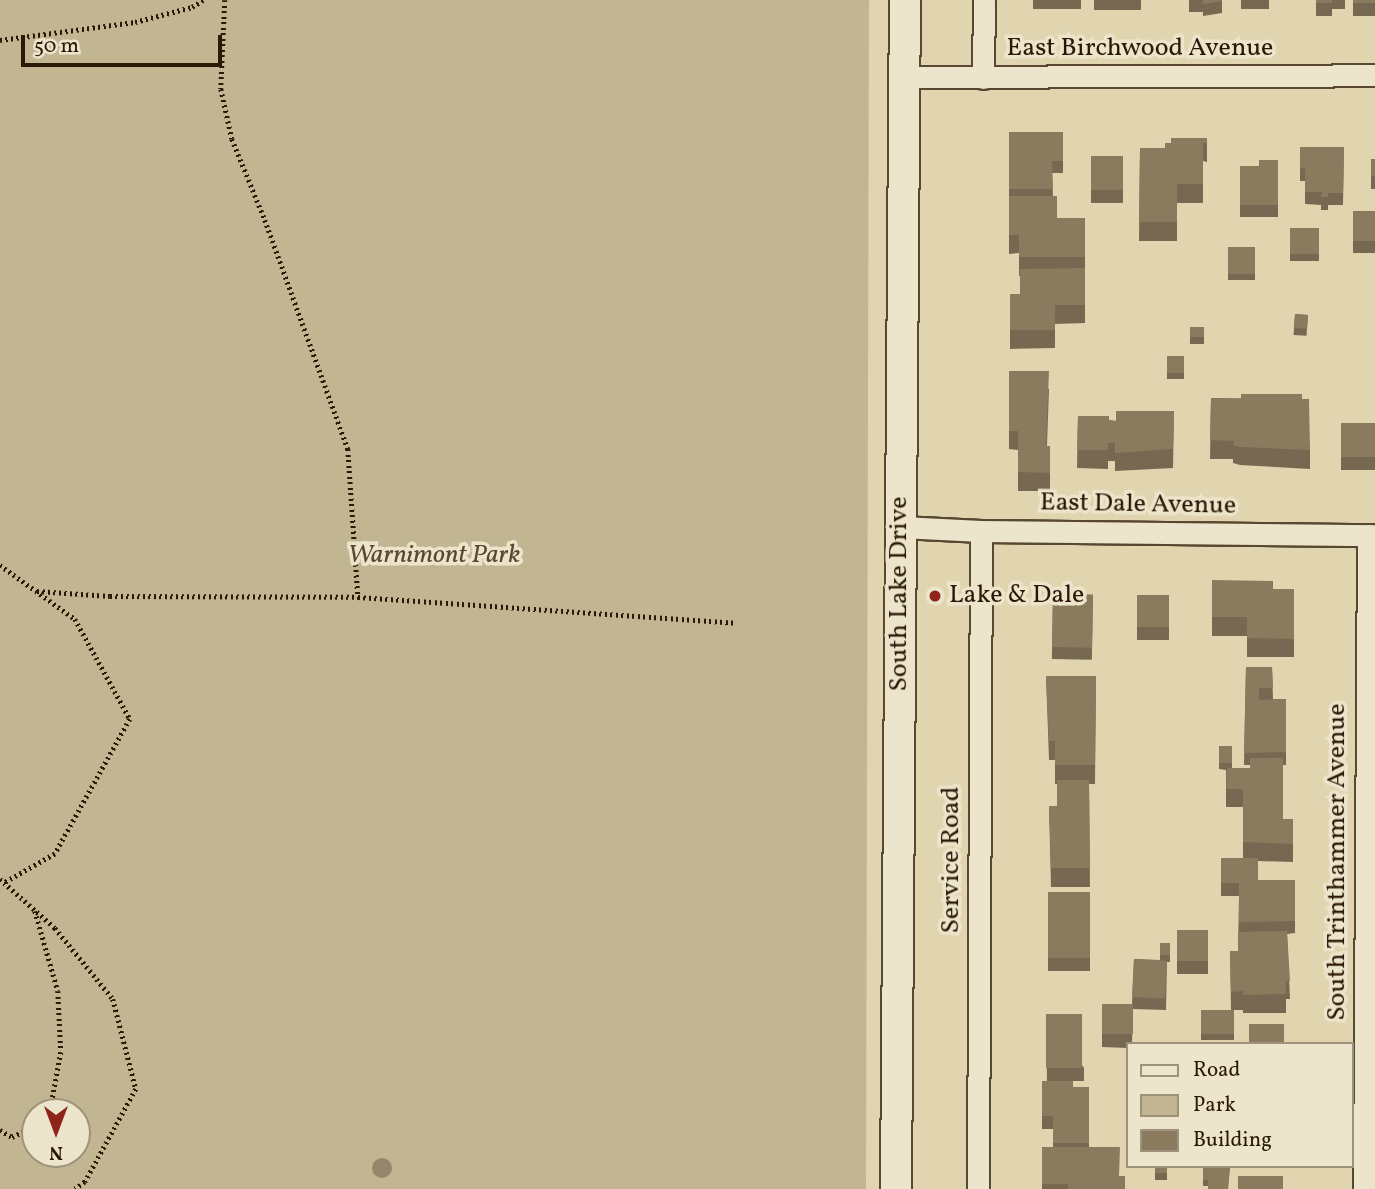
<!DOCTYPE html>
<html>
<head>
<meta charset="utf-8">
<style>
	body { margin:0 }
	#map { position:relative; width:1375px; height:1189px; overflow:hidden; background:#e1d5af; font-family:Vollkorn,serif }
	div>[style] { position:absolute }
	[style*='--x'] { left:calc(var(--x)*1px); top:calc(var(--y)*1px); width:calc(var(--w)*1px); rotate:calc(var(--a)*1deg) }
	.green>* { inset:0; background:#c2b592 }
	.path>* { height:4.5px; margin-top:-2.25px; transform-origin:0; background:repeating-linear-gradient(90deg,#2b1807 0 2px,transparent 0 5.5px) }
	.roads { filter:drop-shadow(2px 0 #584731) drop-shadow(-2px 0 #584731) drop-shadow(0 2px #584731) drop-shadow(0 -2px #584731) }
	.street>* { height:21px; margin:-10.5px; padding:0 10.5px; transform-origin:10.5px; border-radius:10.5px; background:#ece4cb }
	.secondary>* { height:30px; margin:-15px; padding:0 15px; transform-origin:15px; border-radius:15px; background:#ece4cb }
	.trees>* { width:20px; height:20px; margin:-10px; border-radius:50%; background:#96876a }
	.wall>* { inset:0; background:#776951; transform-origin:0 0 }
	.building>* { inset:0; background:#8a7a5e; transform-origin:0 0 }
	.dots>* { width:19px; height:19px; translate:-50% -50%; box-sizing:border-box; border:4px solid #ece4cb; border-radius:50% }
	span { translate:-50% -50%; white-space:nowrap; text-align:center; line-height:1.15; -webkit-text-stroke:7px #ece4cb; paint-order:stroke }
	.street-label { font-size:26px; color:#2b1807 }
	.park-label { font-size:26px; color:#584731; font-style:italic }
	.poi-label { font-size:26px; color:#2b1807 }
	.left { translate:0 -50%; text-align:left }
	.legend { position:absolute; left:1126px; top:1042px; width:228px; height:126px; box-sizing:border-box; background:#ece4cb; border:2px solid #9f927d; margin:0; padding:9px 12px; list-style:none; font-size:21px; color:#2b1807 }
	.legend li { display:flex; align-items:center; gap:14px; height:35px }
	.legend b { width:35px; border:2px solid #9f927d }
	.north { position:absolute; left:21px; top:1098px; width:70px; height:70px; box-sizing:border-box; background:#ece4cb; border:2px solid #9f927d; border-radius:50%; rotate:180deg; font-size:19px; font-weight:700; line-height:28px; text-align:center; color:#2b1807 }
	.north::after { content:''; display:block; margin:auto; width:24px; height:32px; background:#8f2418; clip-path:polygon(50% 0,100% 100%,50% 72%,0 100%) }
	.scale { position:absolute; left:21px; top:35px; width:201px; height:32px; box-sizing:border-box; border:4px solid #2b1807; border-top:0; padding-left:9px; font-size:21px; line-height:24px; white-space:nowrap; color:#2b1807; -webkit-text-stroke:5px #ece4cb; paint-order:stroke }
</style>
</head>
<body>
<div id="map">
	<div class="green">
		<div style="clip-path:polygon(evenodd,0 0,869px 0,866px 1189px,0 1189px,0 0,35px 1112px,77px 1112px,77px 1154px,35px 1154px,35px 1112px)"></div>
	</div>
	<div class="path">
		<div style="--x:225;--y:0;--w:89;--a:92.6"></div>
		<div style="--x:221;--y:89;--w:51;--a:77.6"></div>
		<div style="--x:232;--y:139;--w:87;--a:67.8"></div>
		<div style="--x:265;--y:220;--w:244;--a:70.1"></div>
		<div style="--x:348;--y:449;--w:148;--a:86.1"></div>
		<div style="--x:358;--y:597;--w:378;--a:3.9"></div>
		<div style="--x:0;--y:40;--w:136;--a:-7.6"></div>
		<div style="--x:135;--y:22;--w:59;--a:-14.7"></div>
		<div style="--x:192;--y:7;--w:13;--a:-32"></div>
		<div style="--x:0;--y:565;--w:92;--a:35.8"></div>
		<div style="--x:75;--y:619;--w:114;--a:61.2"></div>
		<div style="--x:130;--y:719;--w:154;--a:119.1"></div>
		<div style="--x:55;--y:854;--w:59;--a:150.4"></div>
		<div style="--x:37;--y:591;--w:73;--a:3.9"></div>
		<div style="--x:110;--y:596;--w:248;--a:0.2"></div>
		<div style="--x:0;--y:879;--w:74;--a:41.7"></div>
		<div style="--x:55;--y:928;--w:92;--a:50.8"></div>
		<div style="--x:113;--y:999;--w:93;--a:75.7"></div>
		<div style="--x:136;--y:1089;--w:106;--a:118.7"></div>
		<div style="--x:85;--y:1182;--w:12;--a:145"></div>
		<div style="--x:35;--y:911;--w:83;--a:74"></div>
		<div style="--x:58;--y:991;--w:61;--a:87.2"></div>
		<div style="--x:61;--y:1052;--w:61;--a:100.4"></div>
		<div style="--x:0;--y:1130;--w:14;--a:30"></div>
		<div style="--x:12;--y:1137;--w:25;--a:-26"></div>
	</div>
	<div class="roads">
		<div class="street">
			<div style="--x:906;--y:77;--w:469;--a:-0.2"></div>
			<div style="--x:983;--y:78;--w:78;--a:-89.3"></div>
			<div style="--x:901;--y:527;--w:80;--a:2.9"></div>
			<div style="--x:981;--y:531;--w:394;--a:0.6"></div>
			<div style="--x:978;--y:1189;--w:658;--a:-89.74"></div>
			<div style="--x:1364;--y:1189;--w:654;--a:-89.65"></div>
		</div>
		<div class="secondary">
			<div style="--x:896;--y:1189;--w:1189;--a:-89.57"></div>
		</div>
	</div>
	<div class="trees">
		<div style="left:382px;top:1168px"></div>
	</div>
	<div class="wall">
		<div style="left:1033px;top:0;width:48px;height:9px"></div>
		<div style="left:1094px;top:0;width:47px;height:10px"></div>
		<div style="clip-path:polygon(1189px 0,1222px 0,1222px 13px,1203px 16px,1203px 12px,1189px 12px)"></div>
		<div style="left:1241px;top:0;width:28px;height:9px"></div>
		<div style="clip-path:polygon(1316px 0,1345px 0,1345px 9px,1332px 9px,1332px 16px,1316px 16px)"></div>
		<div style="left:1353px;top:0;width:22px;height:16px"></div>
		<div style="clip-path:polygon(1009px 132px,1063px 132px,1063px 173px,1052px 173px,1053px 196px,1057px 218px,1085px 218px,1085px 323px,1055px 324px,1055px 348px,1010px 349px,1010px 294px,1020px 294px,1020px 276px,1019px 276px,1019px 253px,1009px 254px)"></div>
		<div style="clip-path:polygon(1207px 138px,1207px 162px,1203px 161px,1203px 203px,1177px 203px,1177px 241px,1139px 241px,1140px 148px,1165px 148px,1171px 143px)"></div>
		<div style="clip-path:polygon(1300px 147px,1344px 147px,1343px 205px,1328px 205px,1328px 210px,1321px 210px,1321px 205px,1305px 204px,1305px 181px,1300px 181px)"></div>
		<div style="left:1091px;top:156px;width:32px;height:47px"></div>
		<div style="left:1371px;top:159px;width:4px;height:30px"></div>
		<div style="clip-path:polygon(1278px 160px,1278px 217px,1240px 217px,1240px 166px,1259px 166px)"></div>
		<div style="left:1353px;top:211px;width:22px;height:42px"></div>
		<div style="left:1290px;top:228px;width:29px;height:33px"></div>
		<div style="left:1228px;top:247px;width:27px;height:33px"></div>
		<div style="left:1295px;top:314px;width:13px;height:21px;rotate:4deg"></div>
		<div style="left:1190px;top:327px;width:14px;height:17px"></div>
		<div style="left:1167px;top:356px;width:17px;height:23px"></div>
		<div style="clip-path:polygon(1009px 371px,1049px 389px,1047px 446px,1050px 446px,1050px 491px,1018px 491px,1018px 450px,1009px 449px)"></div>
		<div style="clip-path:polygon(1211px 398px,1302px 399px,1310px 450px,1310px 469px,1240px 465px,1233px 463px,1233px 459px,1210px 459px)"></div>
		<div style="clip-path:polygon(1174px 411px,1173px 468px,1115px 471px,1115px 461px,1108px 461px,1108px 469px,1077px 468px,1078px 416px,1116px 421px)"></div>
		<div style="left:1341px;top:423px;width:34px;height:47px"></div>
		<div style="clip-path:polygon(1212px 580px,1273px 589px,1294px 589px,1294px 657px,1247px 657px,1247px 636px,1212px 636px)"></div>
		<div style="left:1053px;top:594px;width:40px;height:65px;rotate:1deg"></div>
		<div style="left:1137px;top:595px;width:32px;height:45px"></div>
		<div style="clip-path:polygon(1246px 667px,1272px 667px,1273px 699px,1286px 699px,1286px 765px,1283px 765px,1283px 819px,1293px 819px,1293px 862px,1258px 861px,1258px 880px,1295px 880px,1295px 933px,1287px 934px,1290px 999px,1286px 999px,1286px 1013px,1243px 1013px,1243px 1010px,1233px 1010px,1234px 1010px,1234px 1040px,1201px 1040px,1201px 1011px,1231px 1010px,1230px 951px,1238px 951px,1239px 896px,1221px 896px,1221px 858px,1243px 858px,1243px 807px,1226px 807px,1226px 770px,1219px 769px,1219px 746px,1232px 746px,1232px 768px,1250px 768px,1250px 765px,1244px 765px)"></div>
		<div style="clip-path:polygon(1046px 676px,1096px 676px,1095px 784px,1089px 784px,1090px 887px,1051px 887px,1049px 806px,1057px 806px,1057px 784px,1055px 784px,1055px 760px,1049px 760px)"></div>
		<div style="left:1048px;top:892px;width:42px;height:79px"></div>
		<div style="left:1177px;top:930px;width:31px;height:44px"></div>
		<div style="clip-path:polygon(1160px 943px,1170px 943px,1170px 962px,1167px 962px,1166px 1010px,1133px 1009px,1132px 1044px,1128px 1044px,1128px 1048px,1102px 1047px,1102px 1034px,1132px 1004px,1134px 959px,1160px 960px)"></div>
		<div style="clip-path:polygon(1046px 1014px,1084px 1068px,1084px 1081px,1047px 1081px)"></div>
		<div style="clip-path:polygon(1042px 1081px,1073px 1087px,1089px 1087px,1089px 1147px,1119px 1176px,1125px 1189px,1042px 1189px,1042px 1147px,1053px 1147px,1053px 1129px,1042px 1129px)"></div>
		<div style="left:1155px;top:1166px;width:12px;height:14px"></div>
		<div style="clip-path:polygon(1203px 1166px,1230px 1166px,1228px 1189px,1208px 1189px,1208px 1186px,1203px 1186px)"></div>
	</div>
	<div class="building">
		<div style="clip-path:polygon(1203px 0,1222px 0,1222px 1px,1203px 4px)"></div>
		<div style="left:1316px;top:0;width:16px;height:3px"></div>
		<div style="left:1353px;top:0;width:22px;height:3px"></div>
		<div style="clip-path:polygon(1009px 132px,1063px 132px,1063px 161px,1052px 161px,1053px 189px,1009px 189px)"></div>
		<div style="clip-path:polygon(1171px 138px,1207px 138px,1207px 143px,1203px 143px,1203px 184px,1177px 184px,1177px 222px,1139px 222px,1140px 148px,1165px 148px,1165px 143px,1171px 143px)"></div>
		<div style="clip-path:polygon(1300px 147px,1344px 147px,1343px 193px,1328px 193px,1328px 197px,1321px 197px,1322px 192px,1305px 192px,1305px 168px,1300px 168px)"></div>
		<div style="left:1091px;top:156px;width:32px;height:34px"></div>
		<div style="left:1371px;top:159px;width:4px;height:17px"></div>
		<div style="clip-path:polygon(1259px 160px,1278px 160px,1278px 205px,1240px 205px,1240px 166px,1259px 166px)"></div>
		<div style="clip-path:polygon(1009px 196px,1057px 196px,1057px 218px,1085px 218px,1085px 257px,1019px 257px,1019px 235px,1009px 235px)"></div>
		<div style="left:1353px;top:211px;width:22px;height:30px"></div>
		<div style="left:1290px;top:228px;width:29px;height:26px"></div>
		<div style="left:1228px;top:247px;width:27px;height:27px"></div>
		<div style="clip-path:polygon(1085px 268px,1085px 305px,1055px 305px,1055px 330px,1010px 330px,1010px 294px,1020px 294px,1020px 269px)"></div>
		<div style="left:1295px;top:314px;width:13px;height:14px;rotate:4deg"></div>
		<div style="left:1190px;top:327px;width:14px;height:10px"></div>
		<div style="left:1167px;top:356px;width:17px;height:17px"></div>
		<div style="clip-path:polygon(1009px 371px,1049px 371px,1046px 446px,1050px 446px,1050px 473px,1018px 472px,1018px 431px,1009px 431px)"></div>
		<div style="clip-path:polygon(1241px 394px,1302px 394px,1302px 399px,1309px 399px,1310px 450px,1240px 447px,1233px 445px,1234px 441px,1210px 440px,1211px 398px,1241px 399px)"></div>
		<div style="clip-path:polygon(1116px 411px,1174px 411px,1173px 449px,1115px 453px,1115px 443px,1108px 443px,1108px 450px,1077px 450px,1078px 416px,1109px 416px,1109px 420px,1116px 421px)"></div>
		<div style="left:1341px;top:423px;width:34px;height:34px"></div>
		<div style="clip-path:polygon(1212px 580px,1273px 581px,1273px 589px,1294px 589px,1294px 639px,1247px 638px,1247px 617px,1212px 617px)"></div>
		<div style="left:1053px;top:594px;width:40px;height:53px;rotate:1deg"></div>
		<div style="left:1137px;top:595px;width:32px;height:32px"></div>
		<div style="clip-path:polygon(1246px 667px,1272px 667px,1273px 688px,1259px 688px,1259px 700px,1286px 699px,1286px 752px,1244px 753px)"></div>
		<div style="clip-path:polygon(1046px 676px,1096px 676px,1095px 765px,1055px 765px,1055px 741px,1049px 741px)"></div>
		<div style="left:1219px;top:746px;width:13px;height:17px"></div>
		<div style="clip-path:polygon(1250px 758px,1283px 758px,1283px 819px,1293px 819px,1293px 844px,1243px 842px,1243px 789px,1226px 789px,1227px 768px,1250px 768px)"></div>
		<div style="clip-path:polygon(1057px 780px,1089px 780px,1090px 868px,1051px 868px,1049px 806px,1057px 806px)"></div>
		<div style="clip-path:polygon(1221px 858px,1258px 858px,1258px 880px,1295px 880px,1295px 921px,1239px 922px,1239px 883px,1221px 883px)"></div>
		<div style="left:1048px;top:892px;width:42px;height:66px"></div>
		<div style="left:1177px;top:930px;width:31px;height:31px"></div>
		<div style="clip-path:polygon(1287px 931px,1290px 981px,1286px 981px,1286px 994px,1243px 995px,1243px 991px,1231px 992px,1230px 951px,1238px 951px,1238px 932px)"></div>
		<div style="left:1160px;top:943px;width:10px;height:12px"></div>
		<div style="left:1134px;top:959px;width:33px;height:38px;rotate:3deg"></div>
		<div style="left:1102px;top:1004px;width:31px;height:30px"></div>
		<div style="left:1234px;top:1010px;width:24px;height:33px;rotate:90deg"></div>
		<div style="left:1046px;top:1014px;width:36px;height:54px"></div>
		<div style="left:1249px;top:1024px;width:35px;height:20px"></div>
		<div style="clip-path:polygon(1042px 1081px,1073px 1081px,1073px 1087px,1089px 1087px,1089px 1143px,1053px 1143px,1053px 1116px,1042px 1116px)"></div>
		<div style="clip-path:polygon(1042px 1147px,1120px 1147px,1119px 1176px,1125px 1176px,1125px 1189px,1068px 1189px,1068px 1184px,1042px 1184px)"></div>
		<div style="left:1155px;top:1166px;width:12px;height:7px"></div>
		<div style="clip-path:polygon(1203px 1166px,1230px 1166px,1228px 1189px,1208px 1189px,1208px 1180px,1203px 1180px)"></div>
		<div style="left:1238px;top:1176px;width:45px;height:13px"></div>
	</div>
	<div class="dots">
		<div style="left:935px;top:596px;background:#8f2418"></div>
	</div>
	<div class="street-label">
		<span style="left:1140px;top:49px">East Birchwood Avenue</span>
		<span style="left:1138px;top:505px;rotate:1deg">East Dale Avenue</span>
		<span style="left:900px;top:594px;rotate:-90deg">South Lake Drive</span>
		<span style="left:952px;top:860px;rotate:-90deg">Service Road</span>
		<span style="left:1338px;top:862px;rotate:-90deg">South Trinthammer Avenue</span>
	</div>
	<div class="park-label">
		<span style="left:434px;top:556px">Warnimont Park</span>
	</div>
	<div class="poi-label">
		<span class="left" style="left:949px;top:596px">Lake &amp; Dale</span>
	</div>
	<ul class="legend">
	<li><b style="height:9px;background:#ece4cb"></b>Road</li>
	<li><b style="height:19px;background:#c2b592"></b>Park</li>
	<li><b style="height:19px;background:#8a7a5e"></b>Building</li>
	</ul>
	<div class="north">N</div>
	<div class="scale">50 m</div>
</div>
</body>
</html>
